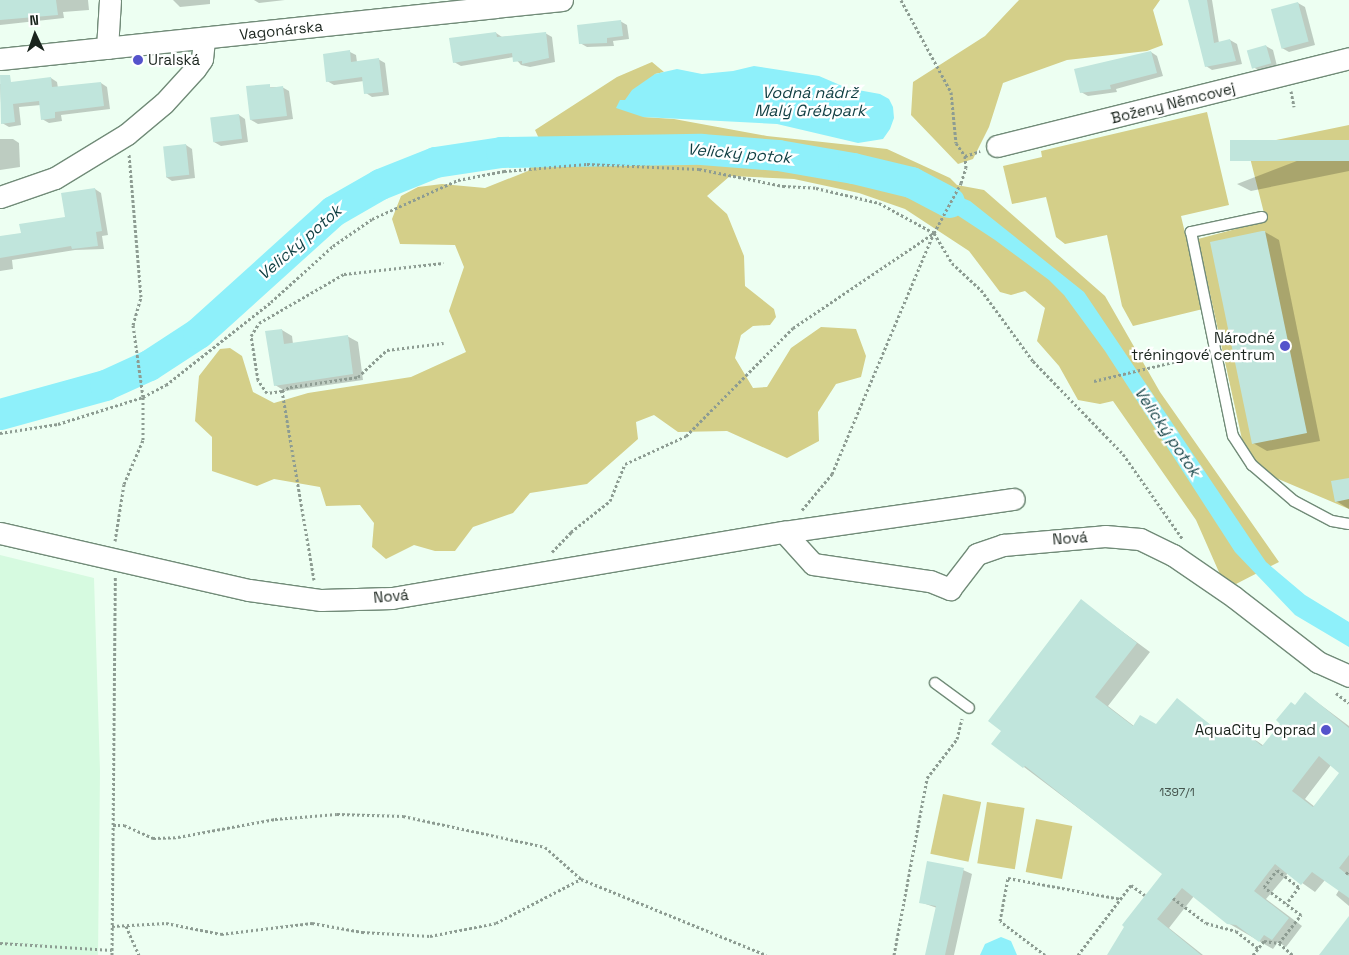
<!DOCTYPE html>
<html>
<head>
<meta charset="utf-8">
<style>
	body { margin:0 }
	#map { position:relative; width:1349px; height:955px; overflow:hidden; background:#edfff2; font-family:"Space Grotesk",sans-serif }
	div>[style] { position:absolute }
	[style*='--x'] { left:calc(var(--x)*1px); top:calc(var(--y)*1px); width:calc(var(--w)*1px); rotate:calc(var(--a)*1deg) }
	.built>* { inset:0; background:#d6fae0 }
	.green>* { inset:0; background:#d4cf89; transform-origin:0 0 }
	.water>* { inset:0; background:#8ef0fa }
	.shadow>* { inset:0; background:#0003 }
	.river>* { height:31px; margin:-15.5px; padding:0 15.5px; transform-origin:15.5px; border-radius:15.5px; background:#8ef0fa }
	.building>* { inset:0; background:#c0e5dc; transform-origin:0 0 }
	.path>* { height:3px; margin-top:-1.5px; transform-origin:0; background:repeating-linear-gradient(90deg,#8d9c92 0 2.5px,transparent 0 5px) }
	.roads { filter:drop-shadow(1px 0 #718b78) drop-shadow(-1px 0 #718b78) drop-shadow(0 1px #718b78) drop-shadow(0 -1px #718b78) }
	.service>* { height:10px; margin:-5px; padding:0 5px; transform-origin:5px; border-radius:5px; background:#fff }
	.minor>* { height:21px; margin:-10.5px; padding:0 10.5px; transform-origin:10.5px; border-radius:10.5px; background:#fff }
	.dots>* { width:14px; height:14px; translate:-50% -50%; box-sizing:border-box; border:2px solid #fff; border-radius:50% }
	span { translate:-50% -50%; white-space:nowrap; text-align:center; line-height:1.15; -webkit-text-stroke:4.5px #fff; paint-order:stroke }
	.number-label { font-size:12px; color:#44544d }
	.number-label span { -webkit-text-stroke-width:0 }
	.street-label { font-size:15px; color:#1a241d }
	.poi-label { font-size:15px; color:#1a241d }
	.left { translate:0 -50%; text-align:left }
	.right { translate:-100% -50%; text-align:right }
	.water-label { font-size:16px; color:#0f3e42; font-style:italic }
	.north { position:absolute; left:10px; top:10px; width:50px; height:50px; -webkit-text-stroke:4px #fff; paint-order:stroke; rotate:357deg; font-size:14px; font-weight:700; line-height:20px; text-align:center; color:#1a241d }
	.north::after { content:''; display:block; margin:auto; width:18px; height:22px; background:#1a241d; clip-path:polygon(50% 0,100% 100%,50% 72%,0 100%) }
</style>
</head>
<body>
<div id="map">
	<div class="built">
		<div style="clip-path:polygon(0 555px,94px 578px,100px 771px,98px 955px,0 955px)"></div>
	</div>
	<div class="green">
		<div style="clip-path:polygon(1019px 0,1160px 0,1153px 10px,1163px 45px,1147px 51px,1067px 60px,1003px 83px,989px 127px,973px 159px,958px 164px,911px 115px,913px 82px,985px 36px)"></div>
		<div style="clip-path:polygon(652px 62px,664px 72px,655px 74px,643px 117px,674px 119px,767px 136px,887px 149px,950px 178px,957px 185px,984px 190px,1105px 296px,1160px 392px,1279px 562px,1236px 584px,1222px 579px,1196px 520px,1113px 401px,1100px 404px,1078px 400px,1059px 366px,1037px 341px,1045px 308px,1025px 291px,1011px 295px,1000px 292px,969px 251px,905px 209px,859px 193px,794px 179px,730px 176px,707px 196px,727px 214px,744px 256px,745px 286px,774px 309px,776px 317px,770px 325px,753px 326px,741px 335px,735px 358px,753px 388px,767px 387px,791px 348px,821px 327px,856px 329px,866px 356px,861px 377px,836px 384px,818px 412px,819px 441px,787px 458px,727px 431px,678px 432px,654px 415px,636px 422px,638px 439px,587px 484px,530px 493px,513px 513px,473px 527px,455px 551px,435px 551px,414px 545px,386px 559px,372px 547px,374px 523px,360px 505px,326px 506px,320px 487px,274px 479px,257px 486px,212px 471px,212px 437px,195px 421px,199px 376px,220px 349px,230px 348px,242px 356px,253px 392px,274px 403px,308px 393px,411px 377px,466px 352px,449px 311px,464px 267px,455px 245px,400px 244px,392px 219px,401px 196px,418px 187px,442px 184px,485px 188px,528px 171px,542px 145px,535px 130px,617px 77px)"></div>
		<div style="clip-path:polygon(1207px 112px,1229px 205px,1181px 216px,1203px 309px,1133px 326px,1122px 306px,1107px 235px,1065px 244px,1056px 237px,1046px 197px,1012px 204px,1003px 166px,1042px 157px,1041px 151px)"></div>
		<div style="clip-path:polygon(1349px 125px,1349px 509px,1269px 475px,1245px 453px,1198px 239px,1266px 221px,1247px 146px)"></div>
		<div style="left:943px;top:794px;width:39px;height:61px;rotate:12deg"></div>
		<div style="left:987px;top:802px;width:38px;height:62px;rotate:9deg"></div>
		<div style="left:1036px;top:819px;width:37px;height:54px;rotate:11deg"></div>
	</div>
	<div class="water">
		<div style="clip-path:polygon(754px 66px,819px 76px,847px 88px,880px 94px,889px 99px,893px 107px,894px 118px,890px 129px,883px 139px,858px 143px,777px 124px,643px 117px,616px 108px,620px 100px,625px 100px,632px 90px,655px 74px,677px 69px,702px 74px,733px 71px)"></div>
		<div style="clip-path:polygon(913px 178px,970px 201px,1084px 292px,1255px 546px,1266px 562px,1305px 595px,1349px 622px,1349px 647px,1295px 615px,1235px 552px,1105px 351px,1064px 295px,1049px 280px,995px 240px,954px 213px,907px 193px)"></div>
		<div style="clip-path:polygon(1001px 937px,1011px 941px,1017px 955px,980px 955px,985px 944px)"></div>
	</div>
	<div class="shadow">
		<div style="clip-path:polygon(0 0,88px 0,89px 10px,63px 12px,64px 18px,0 25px)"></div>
		<div style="clip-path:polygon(173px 0,210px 0,210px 4px,180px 7px)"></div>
		<div style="clip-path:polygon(254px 0,285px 0,259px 3px)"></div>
		<div style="clip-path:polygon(1189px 0,1212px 0,1219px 43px,1230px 40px,1237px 44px,1242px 64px,1212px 70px,1206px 66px)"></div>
		<div style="clip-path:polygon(1298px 3px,1305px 7px,1315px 45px,1289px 52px,1282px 48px)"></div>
		<div style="clip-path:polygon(620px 21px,627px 25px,629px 39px,613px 41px,614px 46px,587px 47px,580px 43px)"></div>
		<div style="clip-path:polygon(496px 33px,502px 37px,545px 33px,552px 37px,555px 62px,530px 67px,521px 65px,514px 57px,461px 66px,454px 62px)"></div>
		<div style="clip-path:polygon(1266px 46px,1273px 50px,1277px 66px,1260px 71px,1253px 67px)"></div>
		<div style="clip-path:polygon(350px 52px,356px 55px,357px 62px,378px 59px,385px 63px,389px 95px,372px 97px,366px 93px,364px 81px,334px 85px,327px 81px)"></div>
		<div style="clip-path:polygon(1151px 52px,1157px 56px,1163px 76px,1116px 89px,1117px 92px,1088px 96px,1081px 92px)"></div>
		<div style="clip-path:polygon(51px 78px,57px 82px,58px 88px,101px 83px,107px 87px,110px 109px,61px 115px,62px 121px,49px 123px,42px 119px,41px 105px,19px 107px,21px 125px,9px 127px,2px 123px,0 84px)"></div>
		<div style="clip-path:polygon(282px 87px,289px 91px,293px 119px,258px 124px,251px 120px,248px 88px)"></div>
		<div style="clip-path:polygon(239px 115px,245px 119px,248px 142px,221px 146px,214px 142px)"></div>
		<div style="clip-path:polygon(0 139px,13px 139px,19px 143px,20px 167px,0 170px)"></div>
		<div style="clip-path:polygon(1349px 141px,1349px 171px,1251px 191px,1237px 184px)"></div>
		<div style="clip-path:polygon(186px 145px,192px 149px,195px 178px,172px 181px,166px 177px)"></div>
		<div style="clip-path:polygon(95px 189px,101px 193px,108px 235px,102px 236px,104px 249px,75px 250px,12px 260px,13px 269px,0 271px,0 237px,22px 234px,66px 218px)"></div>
		<div style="clip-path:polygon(1265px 232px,1279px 240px,1320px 441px,1267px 451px,1253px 443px)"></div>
		<div style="clip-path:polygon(282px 330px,292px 336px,293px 344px,347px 336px,358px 342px,363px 380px,285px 391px,275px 385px)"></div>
		<div style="clip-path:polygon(1349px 479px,1349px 509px,1336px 501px)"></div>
		<div style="clip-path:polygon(evenodd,1081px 601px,1150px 652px,1108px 706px,1134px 726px,1156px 725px,1177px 700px,1228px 738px,1237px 727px,1264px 746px,1306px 694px,1349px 726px,1349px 906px,1336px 895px,1339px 890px,1325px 880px,1315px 892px,1288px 873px,1266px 899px,1302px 926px,1286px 947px,1278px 942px,1273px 949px,1228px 923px,1194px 896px,1169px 928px,1203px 955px,1116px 955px,1164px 873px,1024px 767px,1003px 731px,1081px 601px,1331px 765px,1341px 773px,1315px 807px,1305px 799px,1331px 765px)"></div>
		<div style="clip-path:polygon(963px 870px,972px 874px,954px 955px,927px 955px,937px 908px,920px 902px)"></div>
	</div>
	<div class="river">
		<div style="--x:0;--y:414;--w:109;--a:-15.4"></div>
		<div style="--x:105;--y:385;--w:48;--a:-24.4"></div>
		<div style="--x:149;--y:365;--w:59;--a:-33.1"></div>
		<div style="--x:198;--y:333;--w:182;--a:-42.1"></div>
		<div style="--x:333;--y:211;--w:54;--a:-29.9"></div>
		<div style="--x:380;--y:184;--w:59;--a:-21.8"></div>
		<div style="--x:435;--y:162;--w:67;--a:-8.6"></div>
		<div style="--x:501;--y:152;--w:200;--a:-0.9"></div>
		<div style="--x:701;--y:149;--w:77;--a:4.5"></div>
		<div style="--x:778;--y:155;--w:76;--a:9.8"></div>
		<div style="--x:853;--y:168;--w:60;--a:13.6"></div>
		<div style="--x:911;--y:182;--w:43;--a:27.8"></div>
	</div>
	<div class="building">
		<div style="clip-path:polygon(0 0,56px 0,58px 15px,0 20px)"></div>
		<div style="clip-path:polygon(1188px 0,1207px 0,1214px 43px,1230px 39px,1236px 61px,1205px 67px)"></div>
		<div style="left:1298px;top:2px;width:41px;height:28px;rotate:75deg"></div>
		<div style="clip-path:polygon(621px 20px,623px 36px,607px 38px,607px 43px,579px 44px,577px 25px)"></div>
		<div style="clip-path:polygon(496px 32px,497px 37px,546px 32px,549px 58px,522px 64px,522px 61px,513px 62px,512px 53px,453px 63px,449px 38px)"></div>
		<div style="left:1266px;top:45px;width:19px;height:20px;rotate:74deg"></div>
		<div style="clip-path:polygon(350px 50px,351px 62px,379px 58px,383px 92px,364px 94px,362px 77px,326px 82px,323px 54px)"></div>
		<div style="clip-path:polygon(1151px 51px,1157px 73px,1110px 85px,1111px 89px,1080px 93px,1074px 69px)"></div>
		<div style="clip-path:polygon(0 75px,10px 75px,11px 82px,51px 77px,52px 87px,101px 82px,104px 106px,55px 112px,55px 118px,41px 120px,39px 101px,13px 104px,15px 122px,1px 124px)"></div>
		<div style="clip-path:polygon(270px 84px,270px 88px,283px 86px,287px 116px,250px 120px,246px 86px)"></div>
		<div style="left:239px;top:114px;width:25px;height:29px;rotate:83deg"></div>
		<div style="left:1349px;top:140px;width:21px;height:119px;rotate:90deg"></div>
		<div style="left:186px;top:144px;width:31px;height:23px;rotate:84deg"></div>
		<div style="clip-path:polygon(95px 188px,102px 231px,96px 232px,98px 246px,72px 249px,71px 246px,0 258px,0 236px,21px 233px,19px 224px,65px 217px,61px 193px)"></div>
		<div style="clip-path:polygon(1262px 231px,1265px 231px,1307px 433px,1252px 444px,1210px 242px)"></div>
		<div style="clip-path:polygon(282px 329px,284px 344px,348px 335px,353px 374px,274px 386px,265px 331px)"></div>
		<div style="clip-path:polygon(1349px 478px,1349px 499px,1335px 502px,1331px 481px)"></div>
		<div style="clip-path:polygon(evenodd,1081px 599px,1137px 643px,1095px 697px,1133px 726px,1140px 715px,1156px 724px,1177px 698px,1227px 738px,1237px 726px,1262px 746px,1280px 724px,1276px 720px,1291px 702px,1295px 705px,1305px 692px,1349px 728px,1349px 855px,1339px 868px,1349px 876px,1349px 898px,1312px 872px,1301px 885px,1275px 864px,1254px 891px,1289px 918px,1272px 940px,1264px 935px,1259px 942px,1236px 925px,1227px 924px,1182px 888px,1157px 919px,1201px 955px,1107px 955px,1124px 927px,1122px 925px,1162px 874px,1025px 766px,1023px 768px,991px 744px,1001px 731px,988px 721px,1081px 599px,1319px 756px,1339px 773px,1313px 807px,1292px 791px,1319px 756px)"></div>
		<div style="clip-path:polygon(927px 861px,964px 868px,945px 955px,925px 955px,936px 906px,919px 903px)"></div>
		<div style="clip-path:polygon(1349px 916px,1349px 955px,1319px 955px)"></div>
	</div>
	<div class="path">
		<div style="--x:901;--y:0;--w:105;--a:61.5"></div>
		<div style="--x:951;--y:92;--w:51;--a:84.4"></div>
		<div style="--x:956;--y:143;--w:16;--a:55"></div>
		<div style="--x:1291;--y:91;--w:16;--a:79"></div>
		<div style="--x:1094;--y:381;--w:111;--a:-13.5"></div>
		<div style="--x:282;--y:391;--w:9;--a:-27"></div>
		<div style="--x:290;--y:387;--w:69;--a:-8.4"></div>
		<div style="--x:358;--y:377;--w:40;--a:-43"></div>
		<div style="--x:387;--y:350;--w:57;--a:-7"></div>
		<div style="--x:0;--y:433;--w:59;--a:-8.8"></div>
		<div style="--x:58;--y:424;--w:89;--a:-17.6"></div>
		<div style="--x:143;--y:397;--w:26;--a:-28"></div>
		<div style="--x:166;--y:385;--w:134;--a:-38.3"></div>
		<div style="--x:271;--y:302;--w:84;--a:-42.1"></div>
		<div style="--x:333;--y:246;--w:47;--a:-34.7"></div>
		<div style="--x:372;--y:219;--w:94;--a:-24.4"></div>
		<div style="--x:458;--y:180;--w:47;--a:-11.1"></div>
		<div style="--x:504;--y:171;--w:83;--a:-4.8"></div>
		<div style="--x:587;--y:164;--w:112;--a:2.6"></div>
		<div style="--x:699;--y:169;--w:86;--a:11.4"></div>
		<div style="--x:783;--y:186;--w:33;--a:3"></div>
		<div style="--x:816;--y:188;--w:65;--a:13.4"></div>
		<div style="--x:879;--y:203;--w:63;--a:28.6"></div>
		<div style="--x:934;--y:233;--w:35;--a:59"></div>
		<div style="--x:952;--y:263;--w:40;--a:43"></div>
		<div style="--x:981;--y:290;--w:88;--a:53.8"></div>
		<div style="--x:1033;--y:361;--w:129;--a:45.9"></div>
		<div style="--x:1123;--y:454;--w:103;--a:54.9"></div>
		<div style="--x:802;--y:510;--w:47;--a:-50.2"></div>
		<div style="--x:832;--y:474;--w:262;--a:-67.1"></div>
		<div style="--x:934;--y:233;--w:57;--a:-61.6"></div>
		<div style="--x:961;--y:183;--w:16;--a:-72"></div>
		<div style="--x:966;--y:168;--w:12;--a:-95"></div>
		<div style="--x:965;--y:156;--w:16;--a:-18"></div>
		<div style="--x:115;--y:541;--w:58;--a:-81"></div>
		<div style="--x:124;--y:484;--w:48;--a:-66.6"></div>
		<div style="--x:143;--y:440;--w:43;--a:-90"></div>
		<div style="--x:143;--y:397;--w:73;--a:-97.9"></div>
		<div style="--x:133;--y:325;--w:29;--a:-74"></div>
		<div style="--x:141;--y:297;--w:144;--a:-94.8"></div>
		<div style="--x:552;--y:552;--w:28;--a:-46"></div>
		<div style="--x:571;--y:532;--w:50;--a:-38.5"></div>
		<div style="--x:610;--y:501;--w:40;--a:-68"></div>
		<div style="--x:625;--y:464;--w:67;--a:-24.7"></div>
		<div style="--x:686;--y:436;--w:152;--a:-45.3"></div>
		<div style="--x:793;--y:328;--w:170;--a:-34"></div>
		<div style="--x:314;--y:580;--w:192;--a:-99.6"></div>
		<div style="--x:282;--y:391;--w:15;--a:172"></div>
		<div style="--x:267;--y:393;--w:16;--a:-125"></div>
		<div style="--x:258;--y:380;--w:45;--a:-99"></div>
		<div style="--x:251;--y:336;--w:15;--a:-58"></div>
		<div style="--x:259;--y:323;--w:98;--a:-30"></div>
		<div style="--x:344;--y:274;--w:100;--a:-6.3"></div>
		<div style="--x:1336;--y:693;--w:16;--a:38"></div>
		<div style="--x:113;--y:825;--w:11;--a:0"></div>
		<div style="--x:124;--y:825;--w:32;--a:24"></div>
		<div style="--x:153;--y:838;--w:25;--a:-2"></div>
		<div style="--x:178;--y:837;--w:99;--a:-10.5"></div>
		<div style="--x:275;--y:819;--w:62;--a:-4.6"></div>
		<div style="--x:337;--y:814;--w:66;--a:1.7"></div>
		<div style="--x:403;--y:816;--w:145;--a:12.3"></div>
		<div style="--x:545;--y:847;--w:48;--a:41.6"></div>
		<div style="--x:581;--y:879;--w:200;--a:22.3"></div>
		<div style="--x:1346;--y:874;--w:4;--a:-45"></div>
		<div style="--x:1173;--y:898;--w:41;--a:37.1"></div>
		<div style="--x:1206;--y:923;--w:31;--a:15"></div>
		<div style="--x:1236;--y:931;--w:28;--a:38"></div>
		<div style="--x:112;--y:926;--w:54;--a:-3.2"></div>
		<div style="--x:166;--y:923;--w:56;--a:11.3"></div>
		<div style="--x:221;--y:934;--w:92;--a:-6.9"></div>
		<div style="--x:312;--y:923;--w:51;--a:10.2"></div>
		<div style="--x:362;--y:932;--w:68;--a:3.4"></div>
		<div style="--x:430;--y:936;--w:67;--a:-11.1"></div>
		<div style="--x:496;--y:923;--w:96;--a:-27.4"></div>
		<div style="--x:126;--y:926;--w:32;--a:66"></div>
		<div style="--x:0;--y:943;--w:112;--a:3.6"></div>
		<div style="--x:1279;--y:943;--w:36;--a:-52"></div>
		<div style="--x:1301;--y:915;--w:46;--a:-142.9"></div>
		<div style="--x:1264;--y:887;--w:21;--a:-53"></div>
		<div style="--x:1277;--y:870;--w:28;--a:38"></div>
		<div style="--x:1299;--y:887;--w:21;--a:127"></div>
		<div style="--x:112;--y:955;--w:378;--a:-89.5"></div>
		<div style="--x:894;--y:955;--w:180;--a:-79.4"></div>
		<div style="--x:927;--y:778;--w:49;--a:-52.4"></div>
		<div style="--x:957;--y:739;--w:21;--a:-76"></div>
		<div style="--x:1045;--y:955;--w:56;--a:-142.9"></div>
		<div style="--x:1000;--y:921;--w:44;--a:-79.5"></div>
		<div style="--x:1008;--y:878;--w:115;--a:10.5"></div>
		<div style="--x:1078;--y:955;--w:88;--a:-52.9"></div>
		<div style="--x:1131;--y:885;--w:17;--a:36"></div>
		<div style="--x:1253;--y:955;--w:18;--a:-52"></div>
		<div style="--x:1264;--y:941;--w:15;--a:8"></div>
		<div style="--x:1279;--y:943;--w:18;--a:41"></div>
	</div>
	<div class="roads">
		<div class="service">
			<div style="--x:1262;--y:217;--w:73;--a:168.1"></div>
			<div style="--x:1191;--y:232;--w:208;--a:78.4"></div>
			<div style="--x:1233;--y:436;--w:35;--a:57"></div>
			<div style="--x:1252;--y:465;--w:55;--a:40.6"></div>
			<div style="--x:1294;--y:501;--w:43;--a:27.8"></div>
			<div style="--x:1332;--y:521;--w:17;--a:10"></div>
			<div style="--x:935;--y:683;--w:42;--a:36.3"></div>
		</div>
		<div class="minor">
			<div style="--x:107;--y:48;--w:48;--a:-86.4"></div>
			<div style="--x:0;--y:59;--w:565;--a:-5.99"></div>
			<div style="--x:997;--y:146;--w:363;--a:-14"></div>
			<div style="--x:0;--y:197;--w:58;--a:-19.1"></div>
			<div style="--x:55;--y:178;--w:84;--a:-31.4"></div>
			<div style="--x:127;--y:134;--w:48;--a:-40"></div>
			<div style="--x:164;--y:103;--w:46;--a:-47.6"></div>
			<div style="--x:195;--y:69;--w:12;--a:-55"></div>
			<div style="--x:202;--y:59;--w:20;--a:-84"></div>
			<div style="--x:784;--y:532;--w:43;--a:47.8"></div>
			<div style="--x:813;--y:564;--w:118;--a:8.3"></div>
			<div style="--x:930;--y:581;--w:22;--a:22"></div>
			<div style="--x:950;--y:589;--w:44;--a:-52.4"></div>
			<div style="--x:977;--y:554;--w:28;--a:-19"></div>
			<div style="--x:1003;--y:545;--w:102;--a:-5"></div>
			<div style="--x:1105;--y:536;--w:35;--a:5"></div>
			<div style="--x:1140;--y:539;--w:37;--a:26"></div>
			<div style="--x:1173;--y:555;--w:74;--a:34.5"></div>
			<div style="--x:1234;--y:597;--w:106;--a:37.7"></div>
			<div style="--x:1318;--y:662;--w:34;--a:24"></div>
			<div style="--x:0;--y:533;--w:255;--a:12.9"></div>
			<div style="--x:249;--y:590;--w:73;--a:7.9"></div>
			<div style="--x:321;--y:600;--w:71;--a:-1.6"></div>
			<div style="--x:392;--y:598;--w:398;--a:-9.6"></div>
			<div style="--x:784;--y:532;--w:232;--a:-8.2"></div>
		</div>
	</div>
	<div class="dots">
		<div style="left:138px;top:60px;background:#5553cb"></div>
		<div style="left:1285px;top:346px;background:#5553cb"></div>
		<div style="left:1326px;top:730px;background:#5553cb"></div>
	</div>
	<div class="number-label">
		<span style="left:1177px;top:793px">1397/1</span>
	</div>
	<div class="street-label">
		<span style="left:281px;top:30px;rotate:-6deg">Vagonárska</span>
		<span style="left:1173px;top:103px;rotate:-14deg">Boženy Němcovej</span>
		<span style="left:1070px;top:538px;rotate:-4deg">Nová</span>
		<span style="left:391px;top:596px;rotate:-5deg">Nová</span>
	</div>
	<div class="poi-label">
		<span class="left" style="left:148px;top:60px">Uralská</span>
		<span class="right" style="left:1275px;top:346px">Národné<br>tréningové centrum</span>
		<span class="right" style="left:1316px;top:730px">AquaCity Poprad</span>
	</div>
	<div class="water-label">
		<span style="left:810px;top:102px">Vodná nádrž<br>Malý Grébpark</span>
		<span style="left:739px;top:154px;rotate:5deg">Velický potok</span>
		<span style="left:300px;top:243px;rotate:-41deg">Velický potok</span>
		<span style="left:1167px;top:432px;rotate:56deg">Velický potok</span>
	</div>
	<div class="north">N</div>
</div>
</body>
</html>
